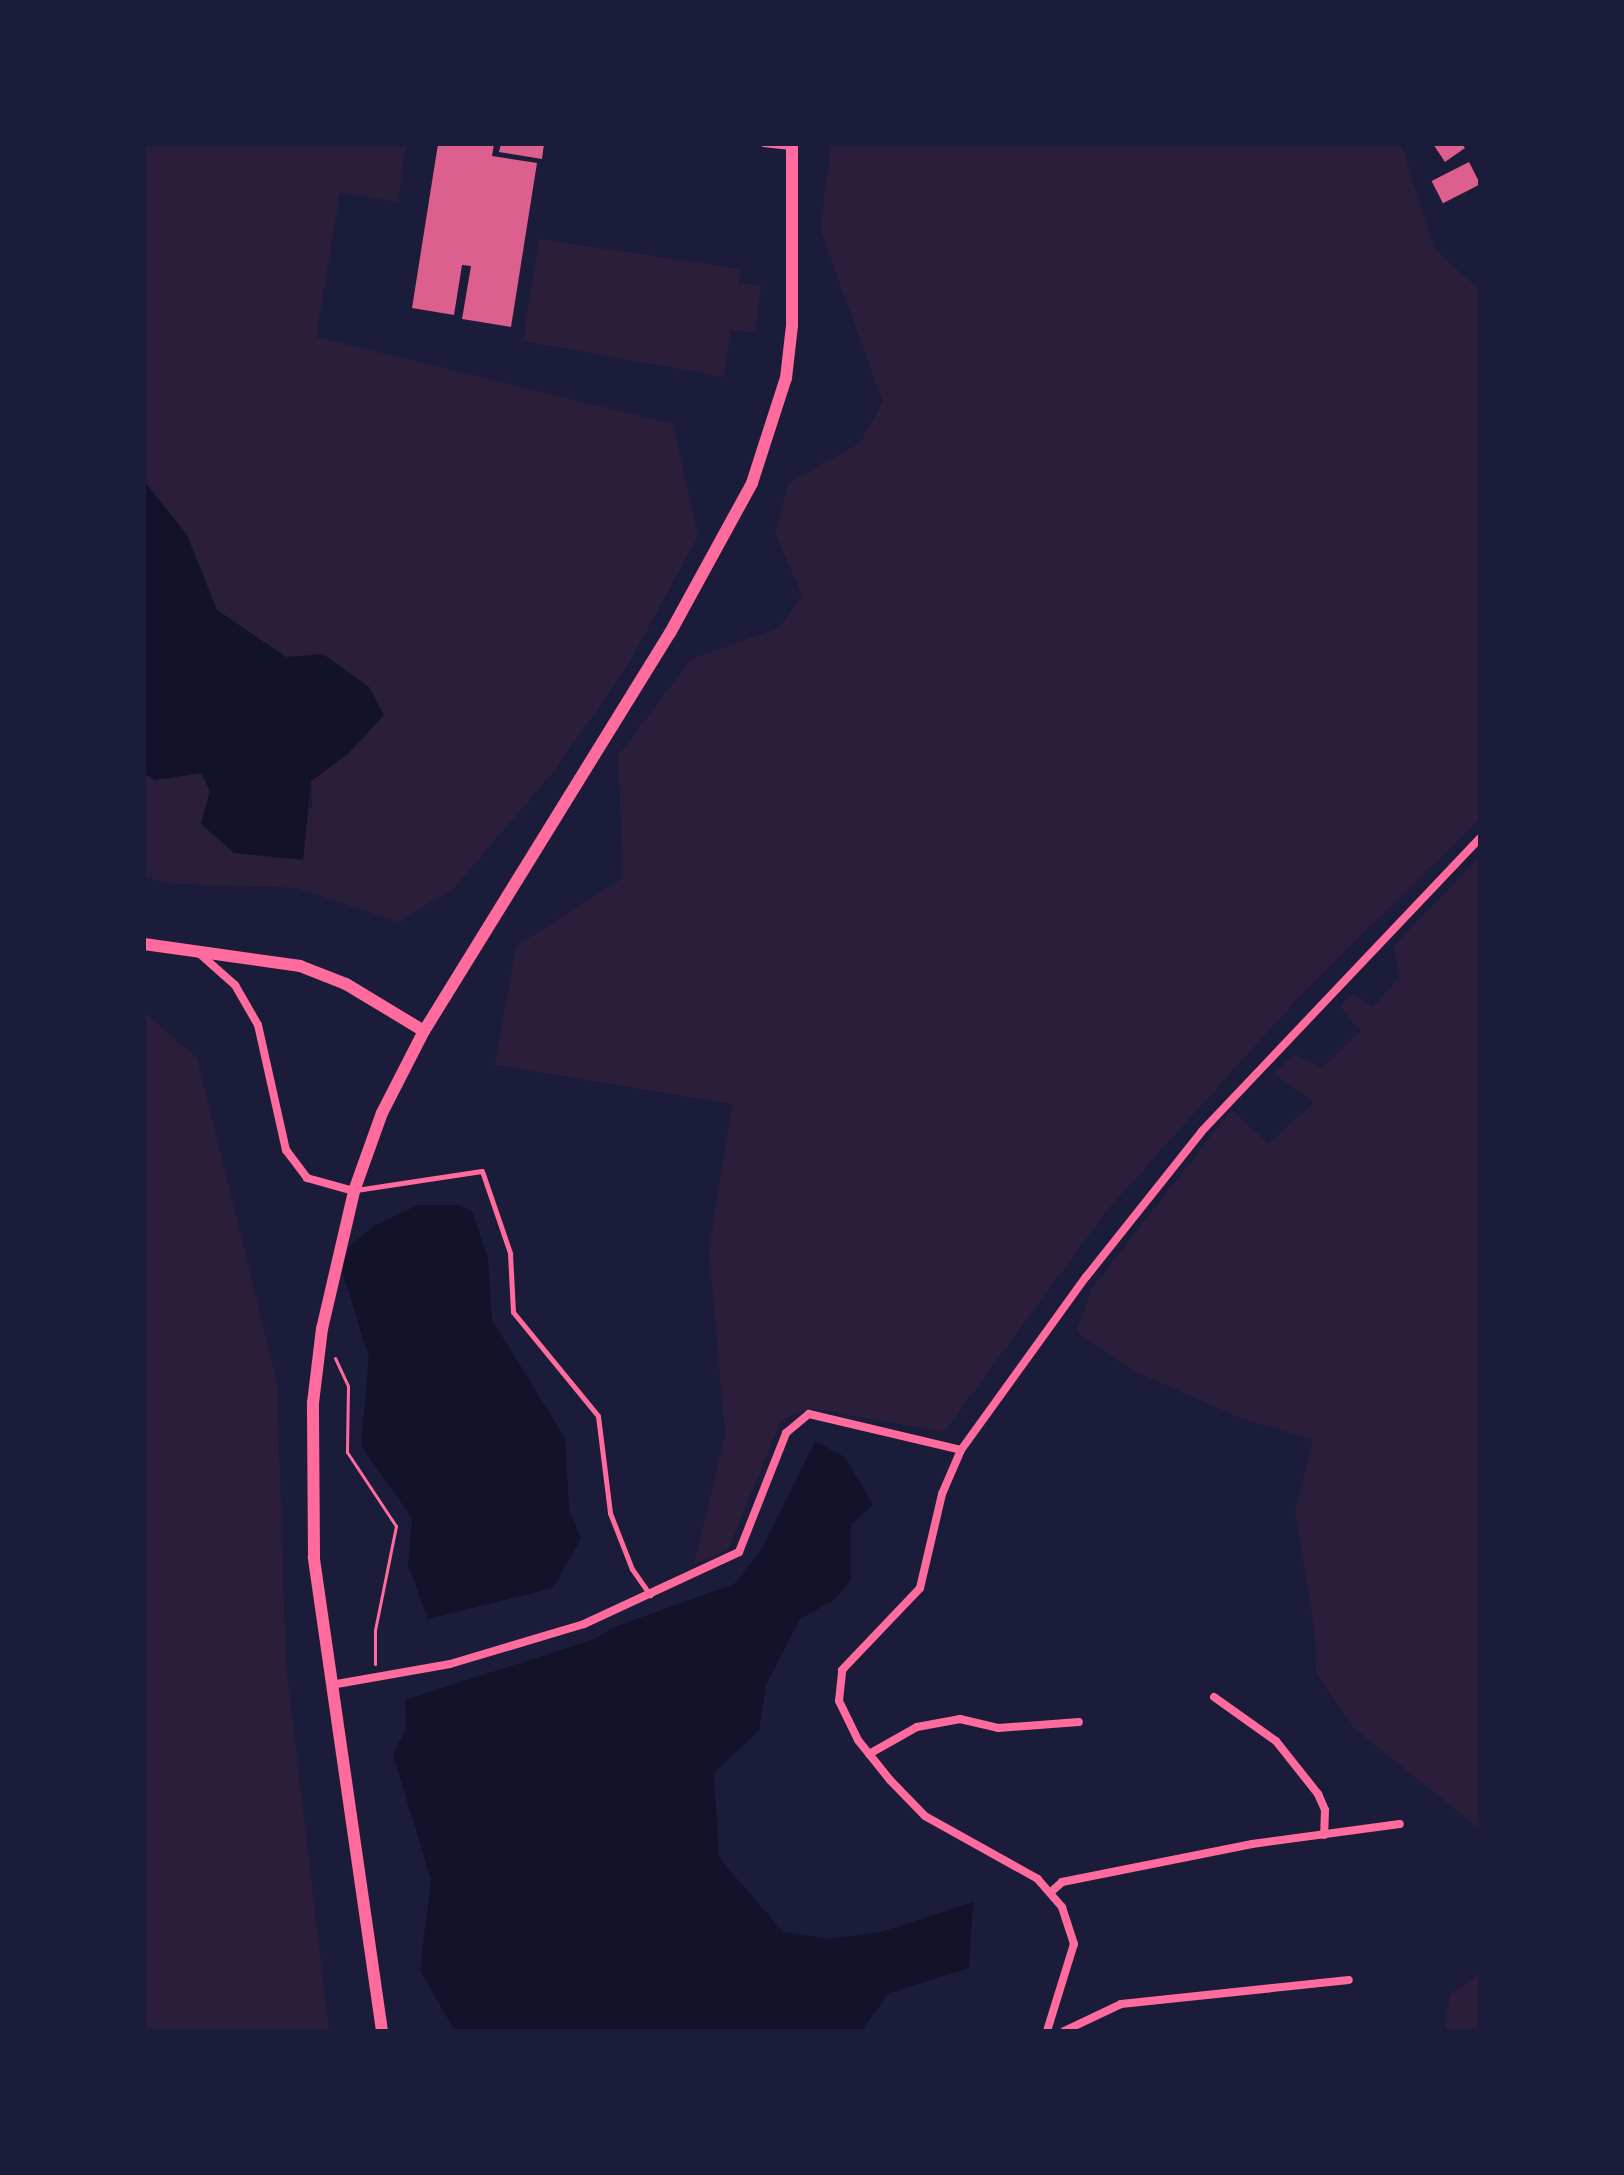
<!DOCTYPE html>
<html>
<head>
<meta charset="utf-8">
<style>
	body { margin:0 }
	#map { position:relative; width:1624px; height:2175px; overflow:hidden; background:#1b1b3a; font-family:"Sofia Sans Condensed",sans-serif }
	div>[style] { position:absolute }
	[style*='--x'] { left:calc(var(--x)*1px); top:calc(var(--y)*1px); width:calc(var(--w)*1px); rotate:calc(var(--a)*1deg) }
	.green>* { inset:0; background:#2a1e3b }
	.water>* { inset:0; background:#12122b }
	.building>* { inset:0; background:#dd5f8e; transform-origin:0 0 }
	.path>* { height:3px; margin:-1.5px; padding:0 1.5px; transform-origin:1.5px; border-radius:1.5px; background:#ff6b9d }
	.service>* { height:5px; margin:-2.5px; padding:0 2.5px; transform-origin:2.5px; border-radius:2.5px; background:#ff6b9d }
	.minor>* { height:8px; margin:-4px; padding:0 4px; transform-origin:4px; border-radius:4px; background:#ff6b9d }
	.tertiary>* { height:12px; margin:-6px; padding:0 6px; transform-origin:6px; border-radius:6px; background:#ff6b9d }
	span { translate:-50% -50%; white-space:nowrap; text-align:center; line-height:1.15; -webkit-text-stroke:8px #1b1b3a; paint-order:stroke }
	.frame { position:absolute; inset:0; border:146px solid #1b1b3a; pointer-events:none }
</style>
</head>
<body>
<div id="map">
	<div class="green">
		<div style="clip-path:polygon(144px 144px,406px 144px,398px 202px,340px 193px,316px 337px,673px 424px,698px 536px,627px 667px,554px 771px,455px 887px,399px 922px,297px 888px,173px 884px,144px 877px,144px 773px,155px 780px,201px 773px,210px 791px,201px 824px,312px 808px,311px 781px,349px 753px,323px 655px,286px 657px,217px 610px,187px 535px,144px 481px)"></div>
		<div style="clip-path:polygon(831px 144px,1401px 144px,1435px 250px,1480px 290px,1480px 818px,1299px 997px,1108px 1209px,944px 1432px,809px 1408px,781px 1420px,728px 1550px,694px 1564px,725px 1435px,709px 1250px,732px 1104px,495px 1065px,516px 946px,623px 878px,618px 756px,691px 659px,779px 628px,802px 595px,775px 533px,789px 483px,860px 443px,883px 402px,820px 229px)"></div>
		<div style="clip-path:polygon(539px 239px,741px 269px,738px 291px,740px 283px,761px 286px,755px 333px,731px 330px,724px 377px,523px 341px)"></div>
		<div style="clip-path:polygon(1480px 856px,1480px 1829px,1355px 1729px,1316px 1673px,1315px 1634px,1295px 1511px,1313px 1440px,1243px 1419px,1134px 1371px,1076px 1331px,1093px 1287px,1231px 1110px,1269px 1144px,1314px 1102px,1274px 1074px,1294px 1054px,1323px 1068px,1360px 1031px,1341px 1007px,1352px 993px,1373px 1007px,1400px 976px,1393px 947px)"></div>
		<div style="clip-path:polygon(144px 1012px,197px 1058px,277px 1382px,286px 1664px,329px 2031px,144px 2031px)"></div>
		<div style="clip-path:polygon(1480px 1973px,1480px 2031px,1444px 2031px,1450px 1995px)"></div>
	</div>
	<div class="water">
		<div style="clip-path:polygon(144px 481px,187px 535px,217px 610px,286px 657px,323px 654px,369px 687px,384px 715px,349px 753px,311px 781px,303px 860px,234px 853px,201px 824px,210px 791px,201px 773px,155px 780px,144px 773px)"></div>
		<div style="clip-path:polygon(418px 1205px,459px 1205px,472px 1211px,488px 1259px,492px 1320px,565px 1438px,569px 1509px,581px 1539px,553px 1588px,428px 1619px,408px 1565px,412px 1518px,361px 1446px,369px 1357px,341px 1268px,350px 1246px,374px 1226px)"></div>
		<div style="clip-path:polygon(815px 1441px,845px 1457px,873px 1505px,851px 1524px,851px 1580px,835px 1599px,800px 1619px,766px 1685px,759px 1730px,714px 1773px,719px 1858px,783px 1932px,830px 1939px,881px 1932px,973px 1902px,969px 1968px,889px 1993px,861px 2031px,455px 2031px,420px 1971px,431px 1879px,393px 1755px,406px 1728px,405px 1700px,592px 1640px,617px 1626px,734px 1584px,763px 1547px)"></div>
	</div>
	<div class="building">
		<div style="clip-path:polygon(438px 144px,494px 144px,492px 156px,537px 163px,511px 327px,462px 319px,471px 266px,462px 265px,454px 315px,412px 308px)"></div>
		<div style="clip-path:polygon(501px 144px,544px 144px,542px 159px,499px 152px)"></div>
		<div style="clip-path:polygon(1433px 144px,1462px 144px,1465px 148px,1445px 162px)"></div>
		<div style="left:1469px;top:162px;width:25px;height:42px;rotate:63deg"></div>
	</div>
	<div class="path">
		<div style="--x:335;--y:1358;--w:31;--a:65"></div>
		<div style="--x:348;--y:1386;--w:66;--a:90.9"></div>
		<div style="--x:347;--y:1452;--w:89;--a:56.5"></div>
		<div style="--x:396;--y:1526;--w:106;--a:101.4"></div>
		<div style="--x:375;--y:1630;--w:34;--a:90"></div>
	</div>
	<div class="service">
		<div style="--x:763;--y:144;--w:28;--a:6"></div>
		<div style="--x:356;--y:1190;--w:127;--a:-8.6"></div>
		<div style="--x:482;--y:1171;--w:87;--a:71.1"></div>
		<div style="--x:510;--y:1253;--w:59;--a:87.1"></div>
		<div style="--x:513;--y:1312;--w:134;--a:50.7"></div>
		<div style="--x:598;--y:1416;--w:98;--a:82.9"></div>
		<div style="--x:610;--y:1513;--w:60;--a:68.6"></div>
		<div style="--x:632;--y:1569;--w:32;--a:55"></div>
	</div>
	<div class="minor">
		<div style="--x:200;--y:954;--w:47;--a:41.5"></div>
		<div style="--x:235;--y:985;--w:46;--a:60.1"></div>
		<div style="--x:258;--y:1025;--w:128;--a:77.4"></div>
		<div style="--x:286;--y:1150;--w:35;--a:53"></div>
		<div style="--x:307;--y:1178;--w:49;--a:15.5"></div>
		<div style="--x:331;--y:1685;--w:121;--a:-10"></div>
		<div style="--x:450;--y:1664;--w:140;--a:-16.6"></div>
		<div style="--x:584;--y:1624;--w:171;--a:-24.9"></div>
		<div style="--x:739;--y:1552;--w:128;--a:-68.4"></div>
		<div style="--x:786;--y:1433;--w:30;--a:-40"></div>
		<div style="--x:809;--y:1414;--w:156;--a:13.3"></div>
		<div style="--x:1214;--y:1697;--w:76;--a:35.4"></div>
		<div style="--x:1276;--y:1741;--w:68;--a:51.6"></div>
		<div style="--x:1318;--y:1794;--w:17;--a:66"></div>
		<div style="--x:1325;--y:1810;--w:25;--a:92"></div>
		<div style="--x:869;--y:1754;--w:55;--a:-29.4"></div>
		<div style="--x:917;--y:1727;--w:44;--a:-10.5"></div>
		<div style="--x:960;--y:1719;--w:39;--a:13"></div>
		<div style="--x:998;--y:1728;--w:81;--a:-4.2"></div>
		<div style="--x:1051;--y:1892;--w:15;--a:-42"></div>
		<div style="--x:1062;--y:1882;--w:194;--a:-11.3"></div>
		<div style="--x:1252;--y:1844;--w:149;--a:-7.7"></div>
		<div style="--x:1047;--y:2031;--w:91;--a:-72.8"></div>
		<div style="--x:1074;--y:1944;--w:39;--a:-108"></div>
		<div style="--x:1062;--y:1907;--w:37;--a:-131"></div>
		<div style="--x:1038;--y:1879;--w:129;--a:-150.9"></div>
		<div style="--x:925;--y:1816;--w:50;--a:-134.2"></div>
		<div style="--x:890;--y:1780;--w:51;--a:-128.7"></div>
		<div style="--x:858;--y:1740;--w:43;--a:-116"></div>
		<div style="--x:839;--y:1701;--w:31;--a:-84"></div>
		<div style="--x:842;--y:1670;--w:113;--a:-46.4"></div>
		<div style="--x:920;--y:1588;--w:97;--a:-76.8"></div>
		<div style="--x:942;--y:1494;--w:48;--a:-66.6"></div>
		<div style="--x:961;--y:1450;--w:213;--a:-54.2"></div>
		<div style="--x:1086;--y:1277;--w:186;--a:-51.5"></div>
		<div style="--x:1202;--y:1131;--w:404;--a:-46.5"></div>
		<div style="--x:1064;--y:2031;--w:63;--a:-25.3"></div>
		<div style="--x:1121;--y:2004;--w:229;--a:-6"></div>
	</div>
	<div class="tertiary">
		<div style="--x:144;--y:944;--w:158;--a:8"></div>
		<div style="--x:300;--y:966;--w:49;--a:21.4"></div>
		<div style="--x:346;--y:984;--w:91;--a:31.1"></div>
		<div style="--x:382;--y:2031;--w:479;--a:-98.2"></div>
		<div style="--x:314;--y:1557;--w:154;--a:-90.4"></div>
		<div style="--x:313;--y:1403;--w:75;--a:-83.1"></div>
		<div style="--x:322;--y:1329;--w:142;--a:-76.9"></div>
		<div style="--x:354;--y:1191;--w:83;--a:-70.3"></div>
		<div style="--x:382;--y:1113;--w:92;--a:-62.9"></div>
		<div style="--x:424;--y:1031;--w:468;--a:-58.3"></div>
		<div style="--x:670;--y:633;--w:171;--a:-61.3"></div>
		<div style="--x:752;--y:483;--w:110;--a:-72.1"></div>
		<div style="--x:786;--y:378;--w:53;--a:-83.5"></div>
		<div style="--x:792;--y:325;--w:181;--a:-90"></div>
	</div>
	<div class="frame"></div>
</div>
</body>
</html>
